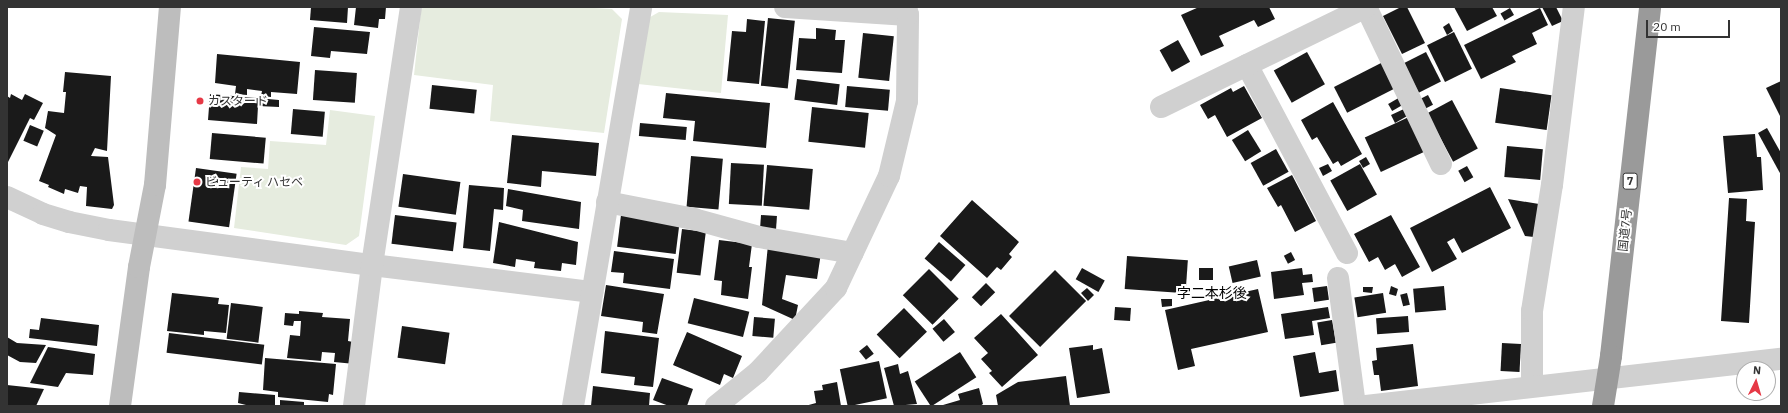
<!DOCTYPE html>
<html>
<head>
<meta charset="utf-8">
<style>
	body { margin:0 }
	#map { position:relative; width:1788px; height:413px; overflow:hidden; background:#fff; font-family:"IBM Plex Sans","Noto Sans JP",sans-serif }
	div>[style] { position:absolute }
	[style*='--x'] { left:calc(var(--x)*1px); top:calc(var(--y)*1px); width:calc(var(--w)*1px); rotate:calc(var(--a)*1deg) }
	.green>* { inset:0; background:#e6ecdf }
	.building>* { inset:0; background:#1a1a1a; transform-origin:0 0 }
	.street>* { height:22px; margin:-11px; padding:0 11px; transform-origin:11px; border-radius:11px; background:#d0d0d0 }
	.secondary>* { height:22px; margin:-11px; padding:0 11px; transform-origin:11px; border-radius:11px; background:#bdbdbd }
	.highway>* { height:22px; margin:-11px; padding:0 11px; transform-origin:11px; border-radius:11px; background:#9a9a9a }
	.highway-bridge>* { height:22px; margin:-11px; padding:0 11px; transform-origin:11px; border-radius:11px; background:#9a9a9a }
	.dots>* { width:11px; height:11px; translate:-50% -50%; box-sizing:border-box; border:2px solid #fff; border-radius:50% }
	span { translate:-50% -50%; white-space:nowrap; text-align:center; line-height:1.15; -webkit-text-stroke:4px #fff; paint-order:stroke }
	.shield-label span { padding:1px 3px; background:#fff; border:1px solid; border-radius:3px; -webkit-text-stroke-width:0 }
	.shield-label { font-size:11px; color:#333; font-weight:700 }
	.poi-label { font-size:12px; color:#333 }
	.left { translate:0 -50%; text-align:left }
	.street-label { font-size:12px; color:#333 }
	.quarter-label { font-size:14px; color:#000 }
	.frame { position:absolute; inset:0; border:8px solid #333; pointer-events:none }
	.north { position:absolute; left:1736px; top:361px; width:40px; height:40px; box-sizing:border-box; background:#fff; border:1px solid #adadad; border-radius:50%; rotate:5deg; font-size:11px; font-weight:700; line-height:16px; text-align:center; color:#333 }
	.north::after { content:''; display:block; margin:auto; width:14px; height:18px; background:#e63946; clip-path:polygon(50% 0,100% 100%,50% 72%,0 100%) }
	.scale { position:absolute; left:1646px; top:20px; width:84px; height:18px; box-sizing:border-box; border:2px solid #333; border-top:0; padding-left:5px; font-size:12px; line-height:14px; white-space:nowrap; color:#333; -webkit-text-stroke:3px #fff; paint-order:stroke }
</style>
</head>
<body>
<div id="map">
	<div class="green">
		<div style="clip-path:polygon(423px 7px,577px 7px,612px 9px,622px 19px,604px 133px,490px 121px,493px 85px,414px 75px,421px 10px)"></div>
		<div style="clip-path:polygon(659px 12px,728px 15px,721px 93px,638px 84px,645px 20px)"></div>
		<div style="clip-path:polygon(330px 110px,375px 116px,359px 236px,346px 245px,234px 228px,241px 167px,268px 169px,270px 141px,326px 145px)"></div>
	</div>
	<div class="building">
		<div style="clip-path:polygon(311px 7px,348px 7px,347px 23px,310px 20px)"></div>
		<div style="clip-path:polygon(356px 7px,386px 7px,385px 19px,379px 19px,378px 28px,354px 25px)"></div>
		<div style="clip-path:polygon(1199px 7px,1269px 7px,1275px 19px,1258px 27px,1254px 20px,1219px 36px,1224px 46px,1201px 56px,1181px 15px)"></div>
		<div style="clip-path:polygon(1401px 7px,1407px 7px,1425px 43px,1402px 54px,1383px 16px)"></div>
		<div style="clip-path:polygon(1454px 7px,1492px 7px,1497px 16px,1467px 31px)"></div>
		<div style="clip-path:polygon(1542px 7px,1556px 7px,1563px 21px,1552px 26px)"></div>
		<div style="left:1510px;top:8px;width:8px;height:11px;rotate:60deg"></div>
		<div style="clip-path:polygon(1540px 8px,1548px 25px,1532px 33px,1537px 44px,1512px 56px,1516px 62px,1481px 79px,1464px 45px)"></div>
		<div style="left:768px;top:18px;width:27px;height:68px;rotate:6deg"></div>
		<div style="clip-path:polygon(747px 19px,765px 21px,759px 84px,727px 81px,732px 31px,746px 32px)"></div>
		<div style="clip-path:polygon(1449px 23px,1453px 31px,1447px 35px,1443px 27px)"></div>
		<div style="clip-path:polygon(314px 27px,370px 32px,367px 54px,331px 51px,330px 58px,311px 56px)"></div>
		<div style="clip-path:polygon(816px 28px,836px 30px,835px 40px,845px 40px,842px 73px,796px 70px,799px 38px,816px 39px)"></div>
		<div style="left:1454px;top:32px;width:41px;height:30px;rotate:64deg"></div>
		<div style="left:863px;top:33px;width:31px;height:45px;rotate:6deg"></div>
		<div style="left:1178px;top:40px;width:25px;height:21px;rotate:61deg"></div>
		<div style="left:1307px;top:52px;width:37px;height:38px;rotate:61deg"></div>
		<div style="left:1426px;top:52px;width:33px;height:25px;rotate:63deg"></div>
		<div style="clip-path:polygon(217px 54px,300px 62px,297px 94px,271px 92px,271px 97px,261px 96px,262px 91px,247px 89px,247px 95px,235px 94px,236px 86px,215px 83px)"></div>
		<div style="left:1383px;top:62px;width:29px;height:55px;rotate:63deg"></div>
		<div style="left:315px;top:70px;width:42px;height:30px;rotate:4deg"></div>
		<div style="clip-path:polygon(65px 72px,111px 76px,107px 151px,95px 148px,91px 156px,108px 157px,114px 205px,112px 209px,86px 206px,87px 187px,80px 186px,78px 193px,65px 189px,64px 194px,48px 187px,49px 185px,39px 181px,56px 135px,45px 128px,48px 111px,64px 113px,66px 92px,63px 92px)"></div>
		<div style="left:797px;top:79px;width:43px;height:21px;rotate:7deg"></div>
		<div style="clip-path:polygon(1781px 81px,1781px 118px,1766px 88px)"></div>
		<div style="left:432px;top:85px;width:45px;height:24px;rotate:6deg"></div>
		<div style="left:847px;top:86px;width:43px;height:21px;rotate:5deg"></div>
		<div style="clip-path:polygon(1244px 86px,1262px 118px,1227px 137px,1215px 115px,1208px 119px,1200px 105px,1231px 88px,1233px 92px)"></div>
		<div style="left:1500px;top:88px;width:52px;height:35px;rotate:8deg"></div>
		<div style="clip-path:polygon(666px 93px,770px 103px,766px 148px,693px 141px,695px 121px,663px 118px)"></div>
		<div style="clip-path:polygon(11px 94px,22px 100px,25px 94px,43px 103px,34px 120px,30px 118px,7px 164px,7px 96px,10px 98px)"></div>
		<div style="clip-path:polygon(210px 94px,279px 100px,279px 107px,258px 106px,257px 124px,208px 120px)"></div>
		<div style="left:1428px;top:95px;width:11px;height:10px;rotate:63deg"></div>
		<div style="left:1402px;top:96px;width:8px;height:16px;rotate:60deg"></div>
		<div style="left:1452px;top:100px;width:55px;height:28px;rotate:62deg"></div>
		<div style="clip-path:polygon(1333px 102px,1362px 154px,1341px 166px,1338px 161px,1333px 164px,1317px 137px,1312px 140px,1301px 120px)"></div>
		<div style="left:812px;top:107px;width:57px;height:35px;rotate:6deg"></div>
		<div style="clip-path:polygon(1406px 108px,1409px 115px,1395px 123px,1391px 115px)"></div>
		<div style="left:293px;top:109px;width:32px;height:25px;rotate:5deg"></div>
		<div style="left:1411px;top:116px;width:38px;height:51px;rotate:65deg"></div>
		<div style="left:640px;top:123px;width:47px;height:13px;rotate:5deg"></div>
		<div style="left:30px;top:125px;width:15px;height:17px;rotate:23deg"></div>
		<div style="clip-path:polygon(1767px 128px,1781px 153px,1781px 175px,1758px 133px)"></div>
		<div style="left:1248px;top:130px;width:25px;height:19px;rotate:58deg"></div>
		<div style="left:212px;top:133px;width:54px;height:26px;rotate:5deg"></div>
		<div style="clip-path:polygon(1755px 134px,1757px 157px,1761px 157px,1763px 190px,1728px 193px,1723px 136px)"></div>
		<div style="clip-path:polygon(512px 135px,599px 143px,596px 176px,542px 171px,541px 187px,507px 183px)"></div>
		<div style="left:1507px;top:146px;width:36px;height:31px;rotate:5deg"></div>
		<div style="left:1276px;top:149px;width:26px;height:29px;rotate:61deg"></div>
		<div style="left:691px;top:156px;width:32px;height:51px;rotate:5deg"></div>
		<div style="left:1366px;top:157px;width:8px;height:8px;rotate:60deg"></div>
		<div style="left:731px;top:163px;width:33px;height:41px;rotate:3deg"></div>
		<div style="clip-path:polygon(1328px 164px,1332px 171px,1323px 176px,1319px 168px)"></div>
		<div style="left:1360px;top:164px;width:35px;height:34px;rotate:61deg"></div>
		<div style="left:767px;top:165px;width:46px;height:41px;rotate:5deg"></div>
		<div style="left:1467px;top:166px;width:13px;height:10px;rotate:61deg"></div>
		<div style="left:196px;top:168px;width:41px;height:54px;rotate:8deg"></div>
		<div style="left:403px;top:174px;width:58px;height:33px;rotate:8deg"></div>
		<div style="clip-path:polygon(1292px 175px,1316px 221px,1295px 232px,1281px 205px,1278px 207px,1267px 188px)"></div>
		<div style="clip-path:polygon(469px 185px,504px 188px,503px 210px,494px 209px,490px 251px,463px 248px)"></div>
		<div style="clip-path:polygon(1490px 187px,1511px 228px,1462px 253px,1454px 238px,1447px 242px,1457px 259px,1432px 272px,1410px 228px)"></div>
		<div style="clip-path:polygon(508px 189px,581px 202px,579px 229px,522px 221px,523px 210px,506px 206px)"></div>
		<div style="clip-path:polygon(1729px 198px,1747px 199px,1746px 221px,1755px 222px,1749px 323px,1721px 321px)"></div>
		<div style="clip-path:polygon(1508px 199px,1539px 204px,1534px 237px,1525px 236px)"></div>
		<div style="clip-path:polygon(972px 200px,1019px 242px,1009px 254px,1012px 257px,1001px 270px,997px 267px,987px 278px,940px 236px)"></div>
		<div style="left:395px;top:215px;width:62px;height:29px;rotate:7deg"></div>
		<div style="left:621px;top:215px;width:59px;height:32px;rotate:7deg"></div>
		<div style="left:761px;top:215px;width:16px;height:15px;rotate:4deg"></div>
		<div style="clip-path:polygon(1391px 215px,1420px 267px,1402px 277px,1395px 264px,1385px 270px,1378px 257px,1369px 262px,1354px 234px)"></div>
		<div style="clip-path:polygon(499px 222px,578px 242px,576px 265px,562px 263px,561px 271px,534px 268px,535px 262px,516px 259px,515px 267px,493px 263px)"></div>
		<div style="left:682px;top:229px;width:24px;height:44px;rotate:7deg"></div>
		<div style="clip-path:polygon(719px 240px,752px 244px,749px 267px,752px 267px,748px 299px,721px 295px,722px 281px,714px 280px)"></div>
		<div style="left:939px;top:242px;width:35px;height:22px;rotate:41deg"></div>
		<div style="clip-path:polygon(768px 245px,821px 253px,817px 279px,786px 275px,782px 299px,798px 305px,795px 320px,762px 305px)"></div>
		<div style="clip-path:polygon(614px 251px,674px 259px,670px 289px,623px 283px,624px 273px,611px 272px)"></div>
		<div style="left:1291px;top:252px;width:9px;height:8px;rotate:63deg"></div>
		<div style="left:1127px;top:256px;width:61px;height:33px;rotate:4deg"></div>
		<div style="left:1257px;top:260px;width:17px;height:29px;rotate:77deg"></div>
		<div style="left:1082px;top:268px;width:26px;height:13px;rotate:29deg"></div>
		<div style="left:1199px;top:268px;width:14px;height:12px"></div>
		<div style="clip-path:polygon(1302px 268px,1303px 275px,1312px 274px,1313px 282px,1302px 283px,1304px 295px,1274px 299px,1271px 272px)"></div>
		<div style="left:929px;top:269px;width:42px;height:37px;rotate:45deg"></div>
		<div style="left:1055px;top:270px;width:44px;height:65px;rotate:45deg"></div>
		<div style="left:986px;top:283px;width:13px;height:20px;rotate:45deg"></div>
		<div style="clip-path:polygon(606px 285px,664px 294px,657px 334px,642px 332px,643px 322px,601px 316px)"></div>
		<div style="left:1327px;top:286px;width:14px;height:15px;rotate:82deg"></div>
		<div style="clip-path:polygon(1391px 286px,1398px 289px,1396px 296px,1389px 294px)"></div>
		<div style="left:1444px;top:286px;width:24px;height:31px;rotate:85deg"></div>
		<div style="clip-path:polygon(1363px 287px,1373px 287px,1372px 293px,1363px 292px)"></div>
		<div style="clip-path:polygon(1087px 288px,1094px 295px,1088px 301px,1081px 293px)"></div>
		<div style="clip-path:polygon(1258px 289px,1268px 332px,1191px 349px,1195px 366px,1178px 370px,1165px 310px)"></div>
		<div style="clip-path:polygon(172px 293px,219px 298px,218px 304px,229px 305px,226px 333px,204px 331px,204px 335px,167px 331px)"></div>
		<div style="left:1383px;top:293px;width:20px;height:29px;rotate:81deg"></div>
		<div style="left:1407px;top:293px;width:12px;height:7px;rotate:76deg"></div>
		<div style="left:694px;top:298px;width:57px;height:26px;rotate:14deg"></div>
		<div style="clip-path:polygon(1161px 299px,1172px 299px,1172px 306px,1162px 307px)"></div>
		<div style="left:231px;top:303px;width:32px;height:36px;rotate:7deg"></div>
		<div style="left:1115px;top:307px;width:16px;height:13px;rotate:4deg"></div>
		<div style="clip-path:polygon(1328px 307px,1330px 318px,1312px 321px,1314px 335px,1285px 339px,1281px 314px)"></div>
		<div style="left:904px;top:308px;width:33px;height:38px;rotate:46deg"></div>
		<div style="clip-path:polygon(299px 311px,323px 313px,322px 317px,350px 319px,348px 341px,353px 342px,355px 364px,334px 362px,335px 353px,322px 352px,321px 361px,287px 358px,290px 335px,300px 336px,301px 321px,294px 321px,293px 326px,284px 325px,285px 313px,299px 314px)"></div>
		<div style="clip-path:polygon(1001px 314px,1038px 355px,1002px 387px,989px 373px,992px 371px,981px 359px,988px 353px,974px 338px)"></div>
		<div style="left:1408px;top:316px;width:16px;height:32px;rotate:86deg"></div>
		<div style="left:754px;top:317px;width:21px;height:19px;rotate:5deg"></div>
		<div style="clip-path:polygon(41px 318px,99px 325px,97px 346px,29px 338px,30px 329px,39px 330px)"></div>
		<div style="left:944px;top:319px;width:17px;height:15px;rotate:50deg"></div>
		<div style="left:1332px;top:320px;width:23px;height:15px;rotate:80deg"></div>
		<div style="left:402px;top:326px;width:48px;height:32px;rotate:8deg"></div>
		<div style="clip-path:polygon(605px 331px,659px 338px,653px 387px,634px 385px,635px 377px,601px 373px)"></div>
		<div style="clip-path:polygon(687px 332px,742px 356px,733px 378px,724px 374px,720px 385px,673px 365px)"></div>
		<div style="left:169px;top:333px;width:96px;height:20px;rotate:7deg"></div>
		<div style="clip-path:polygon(7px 337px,17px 343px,46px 345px,36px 363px,20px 362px,7px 355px)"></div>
		<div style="left:1502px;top:343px;width:19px;height:28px;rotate:3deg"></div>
		<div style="clip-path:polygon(1413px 344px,1418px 386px,1381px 391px,1379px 375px,1374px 375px,1372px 361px,1377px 360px,1376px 348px)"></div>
		<div style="left:867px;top:345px;width:11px;height:10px;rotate:52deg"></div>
		<div style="clip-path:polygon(1093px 345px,1093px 350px,1102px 348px,1110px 393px,1077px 398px,1069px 348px)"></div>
		<div style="clip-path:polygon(48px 347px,95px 354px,93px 375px,66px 373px,58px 387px,30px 383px)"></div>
		<div style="left:960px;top:352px;width:30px;height:54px;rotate:57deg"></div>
		<div style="clip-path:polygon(1315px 352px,1319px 373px,1336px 370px,1339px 391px,1300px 397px,1293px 356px)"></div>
		<div style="clip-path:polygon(265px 358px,336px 364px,333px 395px,329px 394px,328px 402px,278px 397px,278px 392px,263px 390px)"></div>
		<div style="left:879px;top:361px;width:38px;height:40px;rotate:78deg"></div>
		<div style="clip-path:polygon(898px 364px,900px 374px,908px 371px,917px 404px,894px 406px,884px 368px)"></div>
		<div style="clip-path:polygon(1066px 376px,1070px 406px,998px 406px,996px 395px,1018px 382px)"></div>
		<div style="clip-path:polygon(662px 378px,693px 389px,687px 406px,669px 406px,653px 400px)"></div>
		<div style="clip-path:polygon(837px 382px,841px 406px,805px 406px,816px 403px,814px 391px,823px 390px,822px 385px)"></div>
		<div style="clip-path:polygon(7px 385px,44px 389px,36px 406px,7px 406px)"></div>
		<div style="clip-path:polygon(593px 386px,650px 393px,649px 406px,591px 406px)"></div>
		<div style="clip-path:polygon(979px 388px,983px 404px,980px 406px,943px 406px,943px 405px,960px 400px,958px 394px)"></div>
		<div style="clip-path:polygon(239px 392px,275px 395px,275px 406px,250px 406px,238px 403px)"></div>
		<div style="clip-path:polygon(280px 400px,304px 402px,304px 406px,280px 405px)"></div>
	</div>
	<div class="street">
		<div style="--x:785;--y:7;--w:123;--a:3.7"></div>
		<div style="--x:1366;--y:7;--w:174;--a:64.5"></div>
		<div style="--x:1247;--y:65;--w:213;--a:62"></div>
		<div style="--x:1161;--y:107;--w:228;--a:-26"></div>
		<div style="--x:7;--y:197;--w:40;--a:25"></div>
		<div style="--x:43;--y:214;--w:27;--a:17"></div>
		<div style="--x:69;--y:222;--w:41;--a:11.3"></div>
		<div style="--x:109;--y:230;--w:265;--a:7.6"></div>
		<div style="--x:372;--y:265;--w:222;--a:7"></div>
		<div style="--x:607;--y:202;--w:89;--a:11.1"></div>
		<div style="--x:694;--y:219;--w:67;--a:15.5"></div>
		<div style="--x:759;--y:237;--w:95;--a:9.7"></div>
		<div style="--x:1338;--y:278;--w:129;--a:82.4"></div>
		<div style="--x:1532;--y:386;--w:75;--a:-90"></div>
		<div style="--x:1532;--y:311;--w:128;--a:-81"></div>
		<div style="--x:1552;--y:185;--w:179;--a:-83"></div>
		<div style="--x:354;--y:406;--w:142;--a:-82.7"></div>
		<div style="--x:372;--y:265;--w:261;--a:-81.4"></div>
		<div style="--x:573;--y:406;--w:405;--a:-80.3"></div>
		<div style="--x:716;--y:406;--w:54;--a:-39"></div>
		<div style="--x:758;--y:372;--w:115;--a:-47.1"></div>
		<div style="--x:836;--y:288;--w:124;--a:-64.7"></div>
		<div style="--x:889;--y:176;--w:77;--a:-76.5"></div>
		<div style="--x:907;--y:101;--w:86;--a:-89.3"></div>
		<div style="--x:908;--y:15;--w:8;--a:-104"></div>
		<div style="--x:1366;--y:406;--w:418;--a:-6.5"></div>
	</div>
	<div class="secondary">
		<div style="--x:120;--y:406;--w:140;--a:-82.2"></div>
		<div style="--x:139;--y:267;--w:84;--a:-79"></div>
		<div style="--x:155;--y:185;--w:179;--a:-85.2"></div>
	</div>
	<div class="highway">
		<div style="--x:1611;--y:356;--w:351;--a:-83.6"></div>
	</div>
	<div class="highway-bridge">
		<div style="--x:1603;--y:406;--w:51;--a:-80.9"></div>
	</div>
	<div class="dots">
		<div style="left:200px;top:101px;background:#e63946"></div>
		<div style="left:197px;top:182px;background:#e63946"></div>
	</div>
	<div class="shield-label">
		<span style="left:1630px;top:181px">7</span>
	</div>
	<div class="poi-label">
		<span class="left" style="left:208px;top:101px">カスタード</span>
		<span class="left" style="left:205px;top:182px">ビューティ ハセベ</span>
	</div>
	<div class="street-label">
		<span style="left:1625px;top:230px;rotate:-84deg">国道7号</span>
	</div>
	<div class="quarter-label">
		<span style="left:1212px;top:293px">字二本杉後</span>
	</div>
	<div class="frame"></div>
	<div class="north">N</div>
	<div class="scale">20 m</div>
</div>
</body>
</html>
